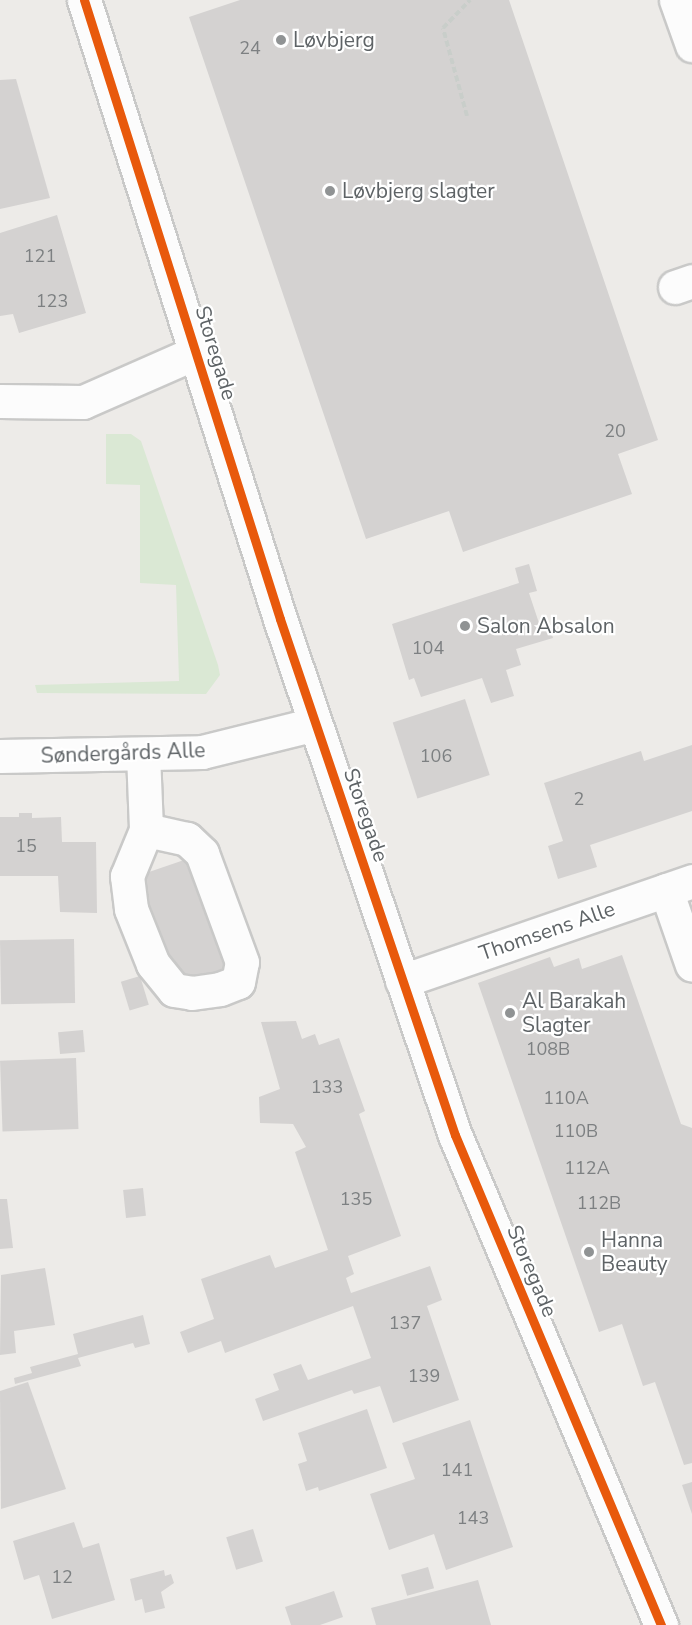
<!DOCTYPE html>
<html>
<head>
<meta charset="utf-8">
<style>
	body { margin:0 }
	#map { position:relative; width:692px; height:1625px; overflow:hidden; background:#edebe8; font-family:"Nunito Sans",sans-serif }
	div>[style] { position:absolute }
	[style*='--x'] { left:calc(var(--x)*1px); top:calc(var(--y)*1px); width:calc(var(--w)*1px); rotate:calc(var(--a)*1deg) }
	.green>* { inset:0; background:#dae8d4 }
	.building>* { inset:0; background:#d4d2d1; transform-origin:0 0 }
	.path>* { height:4px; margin-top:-2px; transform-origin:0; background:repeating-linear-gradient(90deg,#c9ceca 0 6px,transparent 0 9px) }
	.roads { filter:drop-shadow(2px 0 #c9c9c8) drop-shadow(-2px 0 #c9c9c8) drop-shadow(0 2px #c9c9c8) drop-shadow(0 -2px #c9c9c8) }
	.minor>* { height:33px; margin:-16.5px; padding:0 16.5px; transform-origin:16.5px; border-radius:16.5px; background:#fcfcfc }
	.cycleway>* { height:9px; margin:-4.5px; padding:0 4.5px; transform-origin:4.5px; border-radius:4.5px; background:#e8590c }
	.dots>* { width:16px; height:16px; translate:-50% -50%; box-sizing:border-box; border:3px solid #fff; border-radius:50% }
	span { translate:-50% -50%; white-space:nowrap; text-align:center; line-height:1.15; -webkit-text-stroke:4.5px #fff; paint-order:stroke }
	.number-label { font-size:18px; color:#7d8082 }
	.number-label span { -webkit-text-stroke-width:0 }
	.poi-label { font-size:21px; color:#5e6366 }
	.left { translate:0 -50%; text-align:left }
	.street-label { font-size:21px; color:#5e6366 }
</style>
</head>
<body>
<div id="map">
	<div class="green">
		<div style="clip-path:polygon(106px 434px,131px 434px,141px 441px,218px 665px,220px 675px,206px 694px,37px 693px,35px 685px,179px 681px,176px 585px,140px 583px,140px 485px,106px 484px)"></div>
	</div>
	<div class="building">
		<div style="clip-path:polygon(240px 0,509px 0,658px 440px,618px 454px,632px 494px,463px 552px,449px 511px,366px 539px,189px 17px)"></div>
		<div style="clip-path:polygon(16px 79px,50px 198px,0 209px,0 80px)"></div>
		<div style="clip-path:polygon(57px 215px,86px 313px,19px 333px,13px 314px,0 316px,0 233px)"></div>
		<div style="clip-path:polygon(529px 564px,537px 591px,529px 593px,539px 623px,548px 621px,553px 638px,516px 649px,521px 665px,506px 670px,514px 696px,491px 703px,482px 678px,421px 697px,414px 678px,409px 680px,392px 624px,519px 583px,515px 568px)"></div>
		<div style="left:465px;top:699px;width:80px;height:76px;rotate:72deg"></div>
		<div style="clip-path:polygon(692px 745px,692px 811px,590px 845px,597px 867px,558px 879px,548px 846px,563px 841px,544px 783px,641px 751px,644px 761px)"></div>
		<div style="clip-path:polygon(19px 813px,32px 813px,32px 818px,61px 817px,62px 842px,96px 842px,97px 913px,60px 912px,58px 876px,0 876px,0 817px,19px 817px)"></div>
		<div style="left:187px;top:859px;width:116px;height:51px;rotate:71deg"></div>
		<div style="left:74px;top:939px;width:64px;height:74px;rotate:89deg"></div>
		<div style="clip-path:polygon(622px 955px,681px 1124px,692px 1128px,692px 1463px,684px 1465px,655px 1382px,643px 1386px,622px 1324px,599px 1332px,478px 983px,550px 957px,554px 967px,579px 958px,582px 969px)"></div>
		<div style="left:140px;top:976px;width:30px;height:20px;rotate:73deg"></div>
		<div style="clip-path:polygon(296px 1021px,302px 1039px,315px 1034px,319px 1045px,339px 1038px,365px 1111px,359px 1114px,401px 1236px,348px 1256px,354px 1274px,346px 1278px,351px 1293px,430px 1266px,442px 1300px,427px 1306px,459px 1400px,393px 1423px,380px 1386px,354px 1394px,352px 1390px,263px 1421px,255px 1399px,279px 1390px,273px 1374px,301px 1364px,308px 1380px,371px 1358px,353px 1306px,225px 1353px,221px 1341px,188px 1353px,180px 1332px,214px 1319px,201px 1279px,270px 1255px,275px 1268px,328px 1250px,295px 1152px,306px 1147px,293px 1124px,260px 1123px,259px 1097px,280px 1089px,261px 1022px)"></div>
		<div style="left:83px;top:1030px;width:22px;height:25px;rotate:85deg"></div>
		<div style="left:76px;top:1058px;width:71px;height:76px;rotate:88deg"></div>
		<div style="left:143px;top:1188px;width:28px;height:20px;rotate:84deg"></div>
		<div style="clip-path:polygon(0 1199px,7px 1199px,13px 1248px,0 1249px)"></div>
		<div style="clip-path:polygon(45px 1268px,55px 1325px,14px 1331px,16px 1353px,0 1355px,1px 1275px)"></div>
		<div style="clip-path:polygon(143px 1315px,150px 1344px,135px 1348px,133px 1343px,78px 1358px,81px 1366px,15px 1384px,14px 1378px,32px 1373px,30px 1367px,78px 1354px,73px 1334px)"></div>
		<div style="clip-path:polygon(28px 1382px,66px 1489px,1px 1509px,0 1391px)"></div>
		<div style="clip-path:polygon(367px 1409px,387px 1468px,319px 1491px,318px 1487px,306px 1491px,298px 1464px,307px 1461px,298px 1433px)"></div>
		<div style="clip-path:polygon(470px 1420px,513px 1547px,446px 1570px,434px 1534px,389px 1550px,370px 1494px,415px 1479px,402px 1443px)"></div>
		<div style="clip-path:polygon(692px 1482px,692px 1514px,682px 1485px)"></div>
		<div style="clip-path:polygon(74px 1522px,83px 1548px,99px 1543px,115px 1600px,52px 1619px,39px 1575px,24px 1580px,13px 1541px)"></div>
		<div style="left:253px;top:1529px;width:34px;height:28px;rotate:73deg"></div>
		<div style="left:428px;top:1567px;width:22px;height:28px;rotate:74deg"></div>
		<div style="clip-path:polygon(164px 1570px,165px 1576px,171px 1574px,174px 1583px,161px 1592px,165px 1608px,145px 1613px,142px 1599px,135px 1601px,130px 1579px)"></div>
		<div style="clip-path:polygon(478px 1580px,491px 1625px,376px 1625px,371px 1608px)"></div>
		<div style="clip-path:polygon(334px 1591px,343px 1617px,320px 1625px,291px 1625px,285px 1607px)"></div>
	</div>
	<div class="path">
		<div style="--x:467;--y:116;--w:91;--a:-105.3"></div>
		<div style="--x:443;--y:28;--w:39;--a:-46"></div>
	</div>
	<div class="roads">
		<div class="minor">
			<div style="--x:84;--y:0;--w:649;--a:72.43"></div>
			<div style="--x:280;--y:619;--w:545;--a:71.27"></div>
			<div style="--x:455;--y:1135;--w:532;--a:67.2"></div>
			<div style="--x:676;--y:0;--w:48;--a:70.4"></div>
			<div style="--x:675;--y:287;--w:18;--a:-19"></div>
			<div style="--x:0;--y:401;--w:83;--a:0.7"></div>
			<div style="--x:83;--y:402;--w:124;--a:-23.7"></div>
			<div style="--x:143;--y:754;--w:76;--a:87.7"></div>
			<div style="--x:146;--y:830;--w:50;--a:112.4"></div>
			<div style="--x:127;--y:876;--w:33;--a:83"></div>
			<div style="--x:131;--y:909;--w:59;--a:68.2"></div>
			<div style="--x:153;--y:964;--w:33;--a:51"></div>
			<div style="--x:174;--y:990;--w:18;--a:9"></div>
			<div style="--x:192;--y:993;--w:28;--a:-8"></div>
			<div style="--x:220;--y:989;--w:19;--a:-21"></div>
			<div style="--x:238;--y:982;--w:20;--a:-79"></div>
			<div style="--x:242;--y:962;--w:116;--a:-110.2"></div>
			<div style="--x:202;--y:853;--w:21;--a:-137"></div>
			<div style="--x:187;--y:839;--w:42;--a:-167.6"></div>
			<div style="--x:0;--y:756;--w:202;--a:-1.1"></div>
			<div style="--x:202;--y:752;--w:116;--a:-13.9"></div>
			<div style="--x:666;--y:890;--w:79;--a:70.9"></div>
			<div style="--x:402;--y:981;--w:307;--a:-19"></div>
		</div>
	</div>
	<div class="cycleway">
		<div style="--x:84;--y:0;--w:649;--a:72.43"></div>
		<div style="--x:280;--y:619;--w:545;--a:71.27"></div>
		<div style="--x:455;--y:1135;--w:532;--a:67.2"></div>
	</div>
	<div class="dots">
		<div style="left:281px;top:40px;background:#909394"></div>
		<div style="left:330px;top:191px;background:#909394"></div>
		<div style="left:465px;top:626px;background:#909394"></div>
		<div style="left:510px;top:1013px;background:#909394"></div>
		<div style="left:589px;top:1252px;background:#909394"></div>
	</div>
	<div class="number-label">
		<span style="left:250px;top:48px">24</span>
		<span style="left:40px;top:256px">121</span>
		<span style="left:52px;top:301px">123</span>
		<span style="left:615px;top:431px">20</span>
		<span style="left:428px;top:648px">104</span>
		<span style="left:436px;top:756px">106</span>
		<span style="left:579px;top:799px">2</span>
		<span style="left:26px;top:846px">15</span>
		<span style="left:548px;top:1049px">108B</span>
		<span style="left:327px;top:1087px">133</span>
		<span style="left:566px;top:1098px">110A</span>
		<span style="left:576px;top:1131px">110B</span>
		<span style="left:587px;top:1168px">112A</span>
		<span style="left:356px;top:1199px">135</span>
		<span style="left:599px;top:1203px">112B</span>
		<span style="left:405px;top:1323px">137</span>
		<span style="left:424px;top:1376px">139</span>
		<span style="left:457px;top:1470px">141</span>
		<span style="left:473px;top:1518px">143</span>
		<span style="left:62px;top:1577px">12</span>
	</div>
	<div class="poi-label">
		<span class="left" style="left:293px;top:40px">Løvbjerg</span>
		<span class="left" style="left:342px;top:191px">Løvbjerg slagter</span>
		<span class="left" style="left:477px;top:626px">Salon Absalon</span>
		<span class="left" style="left:522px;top:1013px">Al Barakah<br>Slagter</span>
		<span class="left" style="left:601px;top:1252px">Hanna<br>Beauty</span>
	</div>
	<div class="street-label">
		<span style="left:216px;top:353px;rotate:73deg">Storegade</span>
		<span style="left:123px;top:753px;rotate:-2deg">Søndergårds Alle</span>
		<span style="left:366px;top:815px;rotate:71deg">Storegade</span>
		<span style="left:547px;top:931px;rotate:-19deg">Thomsens Alle</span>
		<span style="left:532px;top:1271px;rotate:67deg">Storegade</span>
	</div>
</div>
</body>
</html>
